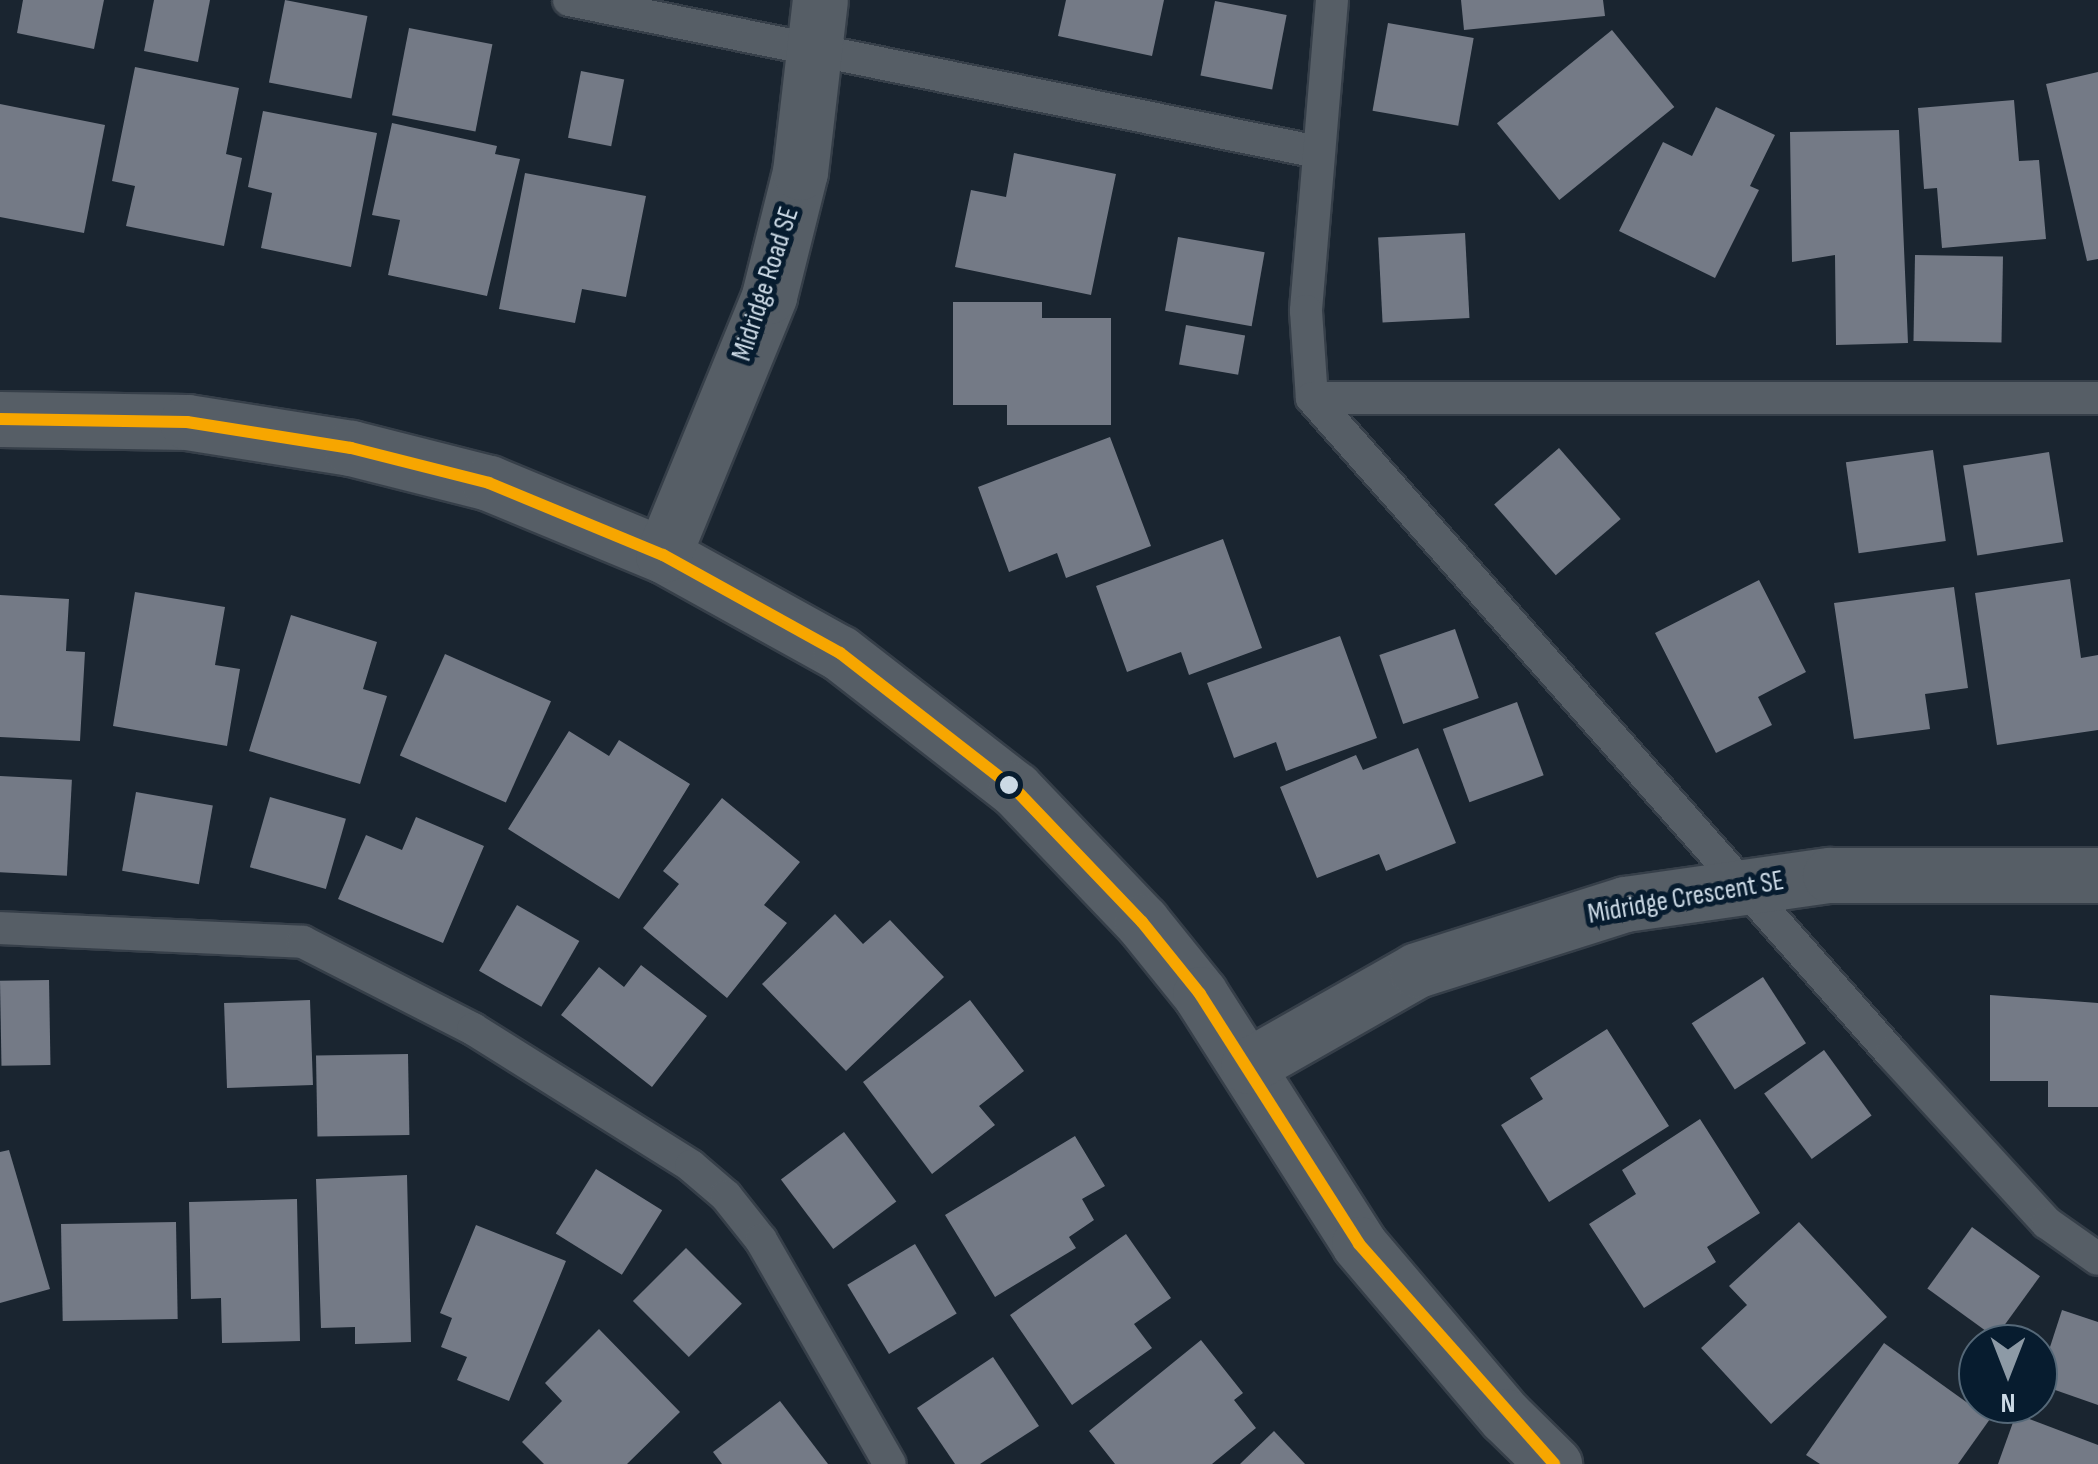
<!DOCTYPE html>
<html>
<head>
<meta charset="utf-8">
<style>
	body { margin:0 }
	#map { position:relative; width:2098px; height:1464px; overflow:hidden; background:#1a2530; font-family:"Sofia Sans Condensed",sans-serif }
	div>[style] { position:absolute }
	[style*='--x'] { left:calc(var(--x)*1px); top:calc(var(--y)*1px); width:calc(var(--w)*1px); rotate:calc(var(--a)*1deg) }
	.building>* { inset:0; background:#747a86; transform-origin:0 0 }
	.roads { filter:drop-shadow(2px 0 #363f49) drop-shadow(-2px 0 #363f49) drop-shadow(0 2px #363f49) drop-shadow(0 -2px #363f49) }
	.service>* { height:32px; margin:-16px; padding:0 16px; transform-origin:16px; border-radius:16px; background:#565e66 }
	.minor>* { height:55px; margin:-27.5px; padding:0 27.5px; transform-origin:27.5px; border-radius:27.5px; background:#565e66 }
	.bus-1>* { height:12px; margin:-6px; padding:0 6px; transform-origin:6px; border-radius:6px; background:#f7a600 }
	.dots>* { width:28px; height:28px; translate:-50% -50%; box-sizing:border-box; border:5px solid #071c2f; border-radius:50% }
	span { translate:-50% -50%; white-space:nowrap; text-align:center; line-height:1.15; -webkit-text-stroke:10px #071c2f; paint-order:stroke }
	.street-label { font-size:28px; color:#cbd9e5 }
	.north { position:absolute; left:1958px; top:1324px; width:100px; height:100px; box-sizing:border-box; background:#071c2f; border:2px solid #556878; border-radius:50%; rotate:180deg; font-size:28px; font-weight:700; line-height:40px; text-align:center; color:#cbd9e5 }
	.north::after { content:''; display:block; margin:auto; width:35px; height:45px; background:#8d9aa6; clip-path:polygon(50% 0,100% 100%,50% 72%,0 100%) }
</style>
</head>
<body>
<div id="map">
	<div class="building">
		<div style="clip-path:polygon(23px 0,104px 0,94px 49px,17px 33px)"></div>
		<div style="clip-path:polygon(154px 0,210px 0,198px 62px,144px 51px)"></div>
		<div style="left:285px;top:0;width:84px;height:84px;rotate:11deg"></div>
		<div style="clip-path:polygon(1066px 0,1164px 0,1152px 56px,1058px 36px)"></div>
		<div style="clip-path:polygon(1461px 0,1603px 0,1605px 16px,1464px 30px)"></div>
		<div style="left:1215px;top:1px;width:73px;height:76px;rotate:11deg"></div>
		<div style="left:1388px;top:23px;width:87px;height:89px;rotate:10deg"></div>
		<div style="left:409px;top:28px;width:85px;height:89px;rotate:11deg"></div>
		<div style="left:1612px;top:30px;width:99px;height:148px;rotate:51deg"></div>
		<div style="clip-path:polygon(135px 67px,239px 88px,226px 154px,242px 158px,224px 246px,126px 226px,135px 186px,112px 181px)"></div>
		<div style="left:581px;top:71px;width:44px;height:68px;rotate:11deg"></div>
		<div style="clip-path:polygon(2098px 72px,2098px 259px,2087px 261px,2046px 84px)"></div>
		<div style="clip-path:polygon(2014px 100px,2019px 161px,2039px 160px,2046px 239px,1942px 248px,1937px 188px,1924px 189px,1918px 108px)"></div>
		<div style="clip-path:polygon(0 104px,105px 125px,84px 233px,0 217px)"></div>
		<div style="clip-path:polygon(1716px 107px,1775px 135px,1750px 186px,1759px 190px,1715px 278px,1619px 231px,1663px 142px,1692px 156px)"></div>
		<div style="clip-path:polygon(263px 111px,377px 133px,351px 267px,261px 248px,272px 193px,248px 187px)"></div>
		<div style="clip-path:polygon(392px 123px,497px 146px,495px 154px,520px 159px,487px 296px,388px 275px,400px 220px,372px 215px)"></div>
		<div style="clip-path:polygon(1899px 130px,1908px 343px,1836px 345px,1835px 255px,1792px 262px,1790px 132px)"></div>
		<div style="clip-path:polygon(1014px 153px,1116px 174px,1091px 295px,955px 267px,971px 190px,1006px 197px)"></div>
		<div style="clip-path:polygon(525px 173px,646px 196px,626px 297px,582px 289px,575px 323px,499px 309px)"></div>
		<div style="left:1465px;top:233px;width:85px;height:87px;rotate:87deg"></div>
		<div style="left:1178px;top:237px;width:88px;height:75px;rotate:10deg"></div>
		<div style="left:1915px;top:255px;width:88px;height:86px;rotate:1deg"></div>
		<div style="clip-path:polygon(953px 302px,1042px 302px,1042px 318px,1111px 318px,1111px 425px,1007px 425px,1007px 405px,953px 405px)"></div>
		<div style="left:1186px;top:325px;width:60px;height:40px;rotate:10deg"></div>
		<div style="clip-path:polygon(1110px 437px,1151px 546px,1066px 578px,1057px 553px,1009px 572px,978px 487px)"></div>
		<div style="left:1559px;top:448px;width:94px;height:86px;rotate:49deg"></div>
		<div style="left:1933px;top:450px;width:92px;height:88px;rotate:82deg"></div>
		<div style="left:2049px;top:452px;width:91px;height:87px;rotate:81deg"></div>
		<div style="clip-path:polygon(1223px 539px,1262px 648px,1189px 675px,1181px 652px,1127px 672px,1096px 586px)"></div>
		<div style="clip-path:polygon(2070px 579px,2081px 658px,2098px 655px,2098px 730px,1997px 745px,1975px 593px)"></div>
		<div style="clip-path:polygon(1759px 580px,1806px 672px,1758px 697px,1772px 725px,1716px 753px,1655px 633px)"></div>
		<div style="clip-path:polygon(1954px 587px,1968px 688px,1925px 694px,1930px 729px,1854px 739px,1834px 603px)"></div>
		<div style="clip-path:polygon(135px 592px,225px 607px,215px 665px,240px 669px,227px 746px,113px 726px)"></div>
		<div style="clip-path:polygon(0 595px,69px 599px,66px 651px,85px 652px,80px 741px,0 737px)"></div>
		<div style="clip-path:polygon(291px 615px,377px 642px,363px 689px,387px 696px,360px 784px,249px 751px)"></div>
		<div style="left:1455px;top:629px;width:73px;height:80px;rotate:71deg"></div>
		<div style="clip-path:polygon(1340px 636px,1377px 738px,1286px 771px,1276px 742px,1234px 758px,1207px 683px)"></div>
		<div style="left:445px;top:654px;width:116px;height:111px;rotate:24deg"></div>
		<div style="left:1517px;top:702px;width:78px;height:79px;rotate:70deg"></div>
		<div style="clip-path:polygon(569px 731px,609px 756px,619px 740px,690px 784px,619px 899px,508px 829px)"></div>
		<div style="clip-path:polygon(1418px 748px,1456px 843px,1386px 871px,1379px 854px,1317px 878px,1280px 787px,1356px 755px,1363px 770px)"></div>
		<div style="left:0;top:776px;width:72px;height:96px;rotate:3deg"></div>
		<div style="left:136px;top:792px;width:78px;height:80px;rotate:10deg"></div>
		<div style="left:270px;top:797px;width:79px;height:73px;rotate:16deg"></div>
		<div style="clip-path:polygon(722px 798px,800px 862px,764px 905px,787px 923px,727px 998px,643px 928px,679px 884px,663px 871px)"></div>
		<div style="clip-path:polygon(416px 817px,484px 846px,443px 943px,338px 899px,366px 835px,402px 850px)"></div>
		<div style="left:517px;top:905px;width:72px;height:76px;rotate:30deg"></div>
		<div style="clip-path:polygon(835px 914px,863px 944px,890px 920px,944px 977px,846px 1071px,762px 984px)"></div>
		<div style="clip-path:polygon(641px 965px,707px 1016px,652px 1087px,561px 1015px,599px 967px,624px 987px)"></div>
		<div style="left:1763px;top:977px;width:79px;height:85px;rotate:57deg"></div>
		<div style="left:49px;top:980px;width:85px;height:49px;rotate:89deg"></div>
		<div style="clip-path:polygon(1990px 995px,2098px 1003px,2098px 1107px,2048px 1107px,2048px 1081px,1990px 1081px)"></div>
		<div style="left:310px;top:1000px;width:85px;height:86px;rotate:88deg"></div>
		<div style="clip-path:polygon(970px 1000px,1024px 1071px,979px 1106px,995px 1125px,932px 1174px,863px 1082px)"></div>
		<div style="clip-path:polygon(1607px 1029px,1669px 1126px,1549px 1202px,1501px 1125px,1543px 1099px,1530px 1078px)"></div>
		<div style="left:1824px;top:1050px;width:81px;height:74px;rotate:54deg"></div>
		<div style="left:408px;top:1054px;width:81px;height:92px;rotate:89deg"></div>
		<div style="clip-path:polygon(1700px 1119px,1760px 1213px,1707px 1247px,1716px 1262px,1644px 1308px,1589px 1224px,1636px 1194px,1622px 1170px)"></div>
		<div style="left:844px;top:1132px;width:87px;height:79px;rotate:53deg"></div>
		<div style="clip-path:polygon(1075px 1136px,1105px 1186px,1082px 1199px,1094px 1220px,1069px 1237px,1076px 1248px,995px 1297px,945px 1215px)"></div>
		<div style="clip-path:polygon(9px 1150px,50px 1289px,0 1303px,0 1152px)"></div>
		<div style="left:596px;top:1169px;width:78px;height:76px;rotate:32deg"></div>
		<div style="clip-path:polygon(407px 1175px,411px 1342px,355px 1344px,355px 1327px,321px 1328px,316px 1179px)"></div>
		<div style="clip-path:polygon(297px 1199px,300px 1341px,222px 1343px,221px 1298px,191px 1299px,189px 1202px)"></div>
		<div style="left:176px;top:1222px;width:97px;height:115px;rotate:89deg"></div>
		<div style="clip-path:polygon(1799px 1222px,1887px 1317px,1771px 1424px,1701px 1348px,1747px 1305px,1729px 1286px)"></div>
		<div style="clip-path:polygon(476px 1225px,566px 1261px,509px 1401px,457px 1380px,467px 1357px,441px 1347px,452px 1318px,440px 1313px)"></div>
		<div style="left:1972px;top:1227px;width:84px;height:76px;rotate:36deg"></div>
		<div style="clip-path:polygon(1126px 1234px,1171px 1298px,1134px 1324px,1152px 1348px,1072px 1405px,1010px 1315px)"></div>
		<div style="left:915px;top:1244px;width:81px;height:79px;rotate:59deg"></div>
		<div style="left:686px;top:1248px;width:79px;height:75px;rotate:45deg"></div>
		<div style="clip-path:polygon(2062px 1310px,2098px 1322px,2098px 1405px,2038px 1384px)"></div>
		<div style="clip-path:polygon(599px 1329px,680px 1412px,627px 1464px,544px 1464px,522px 1442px,562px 1401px,545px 1383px)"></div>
		<div style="clip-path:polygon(1201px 1340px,1243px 1393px,1234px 1400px,1256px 1428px,1212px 1464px,1115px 1464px,1089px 1431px)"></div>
		<div style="clip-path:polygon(1884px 1343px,1990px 1419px,1958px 1464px,1820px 1464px,1806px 1455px)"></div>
		<div style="clip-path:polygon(993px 1357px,1039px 1426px,980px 1464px,955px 1464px,917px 1408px)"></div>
		<div style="clip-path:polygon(780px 1401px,828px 1464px,722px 1464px,713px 1452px)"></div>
		<div style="clip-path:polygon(2016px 1414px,2098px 1445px,2098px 1464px,1998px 1464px)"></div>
		<div style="clip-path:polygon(1274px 1431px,1305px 1464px,1240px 1464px)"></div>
	</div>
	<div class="roads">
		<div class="service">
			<div style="--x:569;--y:0;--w:764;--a:11.47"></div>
			<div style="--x:1332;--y:0;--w:312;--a:94.8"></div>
			<div style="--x:1306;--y:311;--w:87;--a:86.1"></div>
			<div style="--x:1312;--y:398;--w:876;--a:48.52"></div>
			<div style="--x:1892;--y:1054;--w:229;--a:47.5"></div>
			<div style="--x:2047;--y:1223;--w:62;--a:35.2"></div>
			<div style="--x:1312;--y:398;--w:786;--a:0"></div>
			<div style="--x:0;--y:928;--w:303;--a:2.6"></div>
			<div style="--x:303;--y:942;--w:191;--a:27.1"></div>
			<div style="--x:473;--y:1029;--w:257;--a:32.1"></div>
			<div style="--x:691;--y:1166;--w:46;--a:40.6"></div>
			<div style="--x:726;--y:1196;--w:56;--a:51.5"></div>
			<div style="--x:761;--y:1240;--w:258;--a:60.1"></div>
		</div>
		<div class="minor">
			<div style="--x:0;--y:419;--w:187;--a:0.9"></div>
			<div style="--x:187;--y:422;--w:166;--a:9"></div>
			<div style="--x:351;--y:448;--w:142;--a:14.2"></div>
			<div style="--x:489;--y:483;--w:188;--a:22.5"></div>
			<div style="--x:663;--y:555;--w:202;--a:29"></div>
			<div style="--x:840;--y:653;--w:222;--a:37.9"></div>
			<div style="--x:1015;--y:789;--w:184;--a:46.3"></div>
			<div style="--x:1142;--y:922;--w:92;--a:51.1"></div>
			<div style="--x:1200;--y:994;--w:296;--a:57.5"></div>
			<div style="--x:1359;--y:1244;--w:226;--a:49.7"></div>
			<div style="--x:1505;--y:1416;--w:69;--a:44.4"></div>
			<div style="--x:663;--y:555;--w:280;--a:-67.7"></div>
			<div style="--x:769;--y:296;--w:128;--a:-76"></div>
			<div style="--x:800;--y:172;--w:173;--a:-83.4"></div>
			<div style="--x:1248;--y:1066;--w:194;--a:-29.6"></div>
			<div style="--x:1417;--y:970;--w:218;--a:-17.6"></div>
			<div style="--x:1625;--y:904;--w:207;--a:-8.1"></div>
			<div style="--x:1830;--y:875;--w:268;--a:0"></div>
		</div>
	</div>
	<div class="bus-1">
		<div style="--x:0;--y:419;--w:187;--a:0.9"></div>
		<div style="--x:187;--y:422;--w:166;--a:9"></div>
		<div style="--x:351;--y:448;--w:142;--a:14.2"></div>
		<div style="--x:489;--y:483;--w:188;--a:22.5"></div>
		<div style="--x:663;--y:555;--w:202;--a:29"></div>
		<div style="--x:840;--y:653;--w:222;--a:37.9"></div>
		<div style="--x:1015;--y:789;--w:184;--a:46.3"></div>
		<div style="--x:1142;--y:922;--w:92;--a:51.1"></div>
		<div style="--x:1200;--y:994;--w:296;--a:57.5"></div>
		<div style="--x:1359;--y:1244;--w:294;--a:48.4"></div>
	</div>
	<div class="dots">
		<div style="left:1009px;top:785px;background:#cbd9e5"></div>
	</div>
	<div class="street-label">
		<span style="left:766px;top:284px;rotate:-72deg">Midridge Road SE</span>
		<span style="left:1686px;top:898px;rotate:-10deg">Midridge Crescent SE</span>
	</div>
	<div class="north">N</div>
</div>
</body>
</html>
